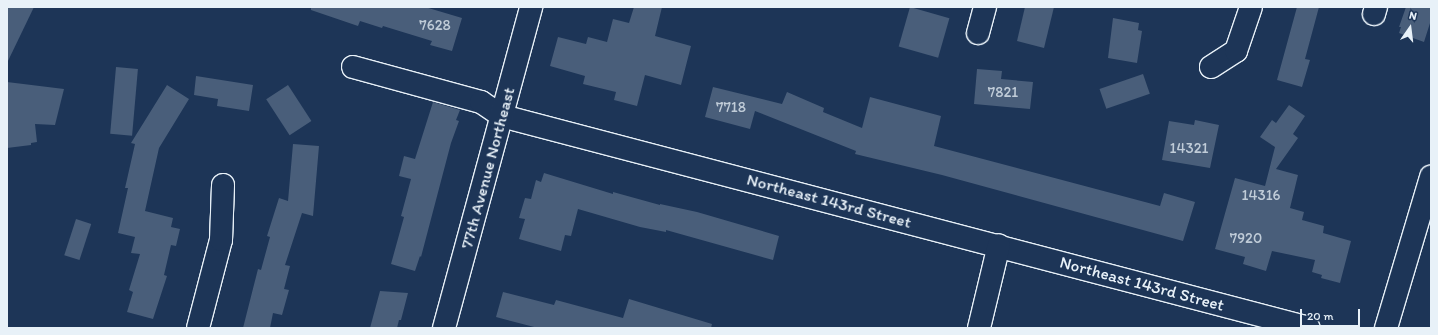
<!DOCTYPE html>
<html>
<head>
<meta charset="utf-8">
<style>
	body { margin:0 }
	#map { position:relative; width:1438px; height:335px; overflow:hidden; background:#1d3557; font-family:Itim,sans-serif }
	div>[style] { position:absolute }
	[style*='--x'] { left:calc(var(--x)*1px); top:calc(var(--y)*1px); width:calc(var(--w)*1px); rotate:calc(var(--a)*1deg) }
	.building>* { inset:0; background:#495e7a; transform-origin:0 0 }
	.roads { filter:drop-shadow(1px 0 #e8f1f8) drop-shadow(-1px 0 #e8f1f8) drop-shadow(0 1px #e8f1f8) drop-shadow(0 -1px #e8f1f8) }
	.minor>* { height:22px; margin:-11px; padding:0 11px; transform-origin:11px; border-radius:11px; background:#1d3557 }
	span { translate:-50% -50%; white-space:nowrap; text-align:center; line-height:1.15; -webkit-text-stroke:3.5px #1d3557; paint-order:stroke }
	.number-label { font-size:15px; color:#c0ccd8 }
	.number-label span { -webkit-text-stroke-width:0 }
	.street-label { font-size:17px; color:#e8f1f8 }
	.frame { position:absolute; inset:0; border:8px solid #e8f1f8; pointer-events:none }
	.north { position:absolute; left:1390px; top:8px; width:40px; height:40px; -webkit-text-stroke:3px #1d3557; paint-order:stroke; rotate:14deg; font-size:11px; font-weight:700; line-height:16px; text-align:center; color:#e8f1f8 }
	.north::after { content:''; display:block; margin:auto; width:14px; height:18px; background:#e8f1f8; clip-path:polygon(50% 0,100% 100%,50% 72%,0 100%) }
	.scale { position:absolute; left:1300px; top:309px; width:60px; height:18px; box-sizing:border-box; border:2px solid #e8f1f8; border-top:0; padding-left:5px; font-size:12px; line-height:14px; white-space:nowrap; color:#e8f1f8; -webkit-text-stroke:3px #1d3557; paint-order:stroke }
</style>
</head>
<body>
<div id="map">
	<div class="building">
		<div style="clip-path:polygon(7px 7px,34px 7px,7px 63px)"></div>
		<div style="clip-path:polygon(311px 7px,425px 7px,462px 18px,452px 51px,430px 45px,432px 41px,383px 26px,382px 28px,360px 21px,358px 26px,311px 10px)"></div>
		<div style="clip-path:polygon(634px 7px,662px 7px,655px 36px,691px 46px,681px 85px,645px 75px,637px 106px,614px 100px,616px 92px,583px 84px,585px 76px,550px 66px,558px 37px,586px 44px,588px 37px,607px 42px,613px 19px,629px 23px)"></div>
		<div style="left:910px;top:7px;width:41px;height:41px;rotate:16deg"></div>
		<div style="clip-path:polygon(1025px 7px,1054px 7px,1044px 48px,1017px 41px)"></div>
		<div style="clip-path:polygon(1297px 7px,1319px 7px,1305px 59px,1310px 60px,1302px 87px,1277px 80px)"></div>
		<div style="clip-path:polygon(1406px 7px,1431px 7px,1431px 20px,1424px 42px,1399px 33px,1401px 27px,1399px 27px)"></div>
		<div style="clip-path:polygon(1113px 18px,1139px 23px,1138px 30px,1142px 31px,1137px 63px,1108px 58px)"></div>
		<div style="left:116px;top:67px;width:22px;height:67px;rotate:5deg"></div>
		<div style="clip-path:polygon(977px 69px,1002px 71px,1001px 79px,1033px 82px,1030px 109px,974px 104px)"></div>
		<div style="left:1143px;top:74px;width:21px;height:46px;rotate:71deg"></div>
		<div style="clip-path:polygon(196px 76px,253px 85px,249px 111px,217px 106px,218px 99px,194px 95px)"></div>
		<div style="clip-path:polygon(7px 82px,64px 89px,55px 125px,35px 124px,37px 142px,31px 143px,31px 145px,7px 148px)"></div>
		<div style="clip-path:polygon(167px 85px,189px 99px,159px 148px,145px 211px,173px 218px,171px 227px,180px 229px,176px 246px,171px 245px,164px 275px,167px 276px,153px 319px,127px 312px,133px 292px,129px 290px,140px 254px,131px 253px,135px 237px,118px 233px,128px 188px,125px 188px,135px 144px,131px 143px)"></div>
		<div style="left:288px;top:85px;width:43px;height:26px;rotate:57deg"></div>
		<div style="clip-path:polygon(713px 87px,782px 104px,787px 92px,824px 108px,823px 112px,862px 128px,870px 97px,941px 116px,934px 146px,1160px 206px,1164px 193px,1195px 202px,1183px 241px,942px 175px,855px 154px,856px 151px,755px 111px,750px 129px,705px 117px)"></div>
		<div style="clip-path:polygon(433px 102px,460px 110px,456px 120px,459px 121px,451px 143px,421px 257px,420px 256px,415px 271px,391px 264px,404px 217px,401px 216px,411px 179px,399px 176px,404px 156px,415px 159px)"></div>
		<div style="clip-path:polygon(1289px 105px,1305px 116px,1293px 134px,1298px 138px,1276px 169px,1298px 175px,1290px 208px,1304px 212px,1302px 220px,1324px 226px,1323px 233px,1351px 241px,1340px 283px,1321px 278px,1322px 275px,1312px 272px,1315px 260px,1272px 251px,1266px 271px,1243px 264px,1245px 257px,1215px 249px,1235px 178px,1265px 186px,1275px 147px,1260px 137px,1272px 120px,1276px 123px)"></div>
		<div style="clip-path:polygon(1195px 120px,1219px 125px,1210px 168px,1162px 160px,1169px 121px,1194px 125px)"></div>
		<div style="clip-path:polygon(293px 144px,319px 146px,313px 216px,302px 213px,285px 265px,290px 266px,284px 289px,289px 290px,282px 315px,273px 313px,270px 328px,243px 328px,258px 269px,261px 270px,270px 237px,267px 236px,279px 198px,288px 201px)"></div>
		<div style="clip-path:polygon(544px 173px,613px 194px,613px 192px,660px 205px,660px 204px,697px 212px,779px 236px,773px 260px,666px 230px,666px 232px,640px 227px,578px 209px,571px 236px,565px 235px,561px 251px,519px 239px,525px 219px,519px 218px,525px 198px,531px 199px,536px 180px,541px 182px)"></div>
		<div style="left:76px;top:219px;width:16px;height:38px;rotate:18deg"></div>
		<div style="clip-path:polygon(380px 291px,408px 293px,401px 320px,399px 320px,397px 328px,370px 328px)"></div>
		<div style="clip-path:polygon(503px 292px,554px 305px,556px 300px,623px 318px,629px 299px,712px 324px,711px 328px,538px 328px,496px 317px)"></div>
	</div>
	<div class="roads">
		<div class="minor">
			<div style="--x:1374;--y:14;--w:7;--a:-74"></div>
			<div style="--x:978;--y:33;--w:27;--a:-75"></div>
			<div style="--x:353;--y:67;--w:133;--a:15.3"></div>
			<div style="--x:481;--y:102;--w:25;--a:34"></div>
			<div style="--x:502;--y:116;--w:834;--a:14.72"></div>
			<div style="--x:1211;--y:67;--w:30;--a:-33"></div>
			<div style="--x:1236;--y:51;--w:46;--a:-71.2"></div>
			<div style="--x:198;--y:328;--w:91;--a:-75.4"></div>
			<div style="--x:221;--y:240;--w:55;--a:-87.9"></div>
			<div style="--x:444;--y:328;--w:333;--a:-74.8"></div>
			<div style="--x:979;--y:328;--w:85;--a:-76.5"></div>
			<div style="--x:1386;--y:328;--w:158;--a:-73.4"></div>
		</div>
	</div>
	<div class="number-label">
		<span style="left:435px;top:26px">7628</span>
		<span style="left:1003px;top:93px">7821</span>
		<span style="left:731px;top:108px">7718</span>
		<span style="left:1189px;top:149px">14321</span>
		<span style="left:1261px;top:196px">14316</span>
		<span style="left:1246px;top:239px">7920</span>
	</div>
	<div class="street-label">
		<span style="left:488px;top:168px;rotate:-75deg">77th Avenue Northeast</span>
		<span style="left:829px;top:201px;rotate:15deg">Northeast 143rd Street</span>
		<span style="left:1142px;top:284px;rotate:15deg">Northeast 143rd Street</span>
	</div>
	<div class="frame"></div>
	<div class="north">N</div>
	<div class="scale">20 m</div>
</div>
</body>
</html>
